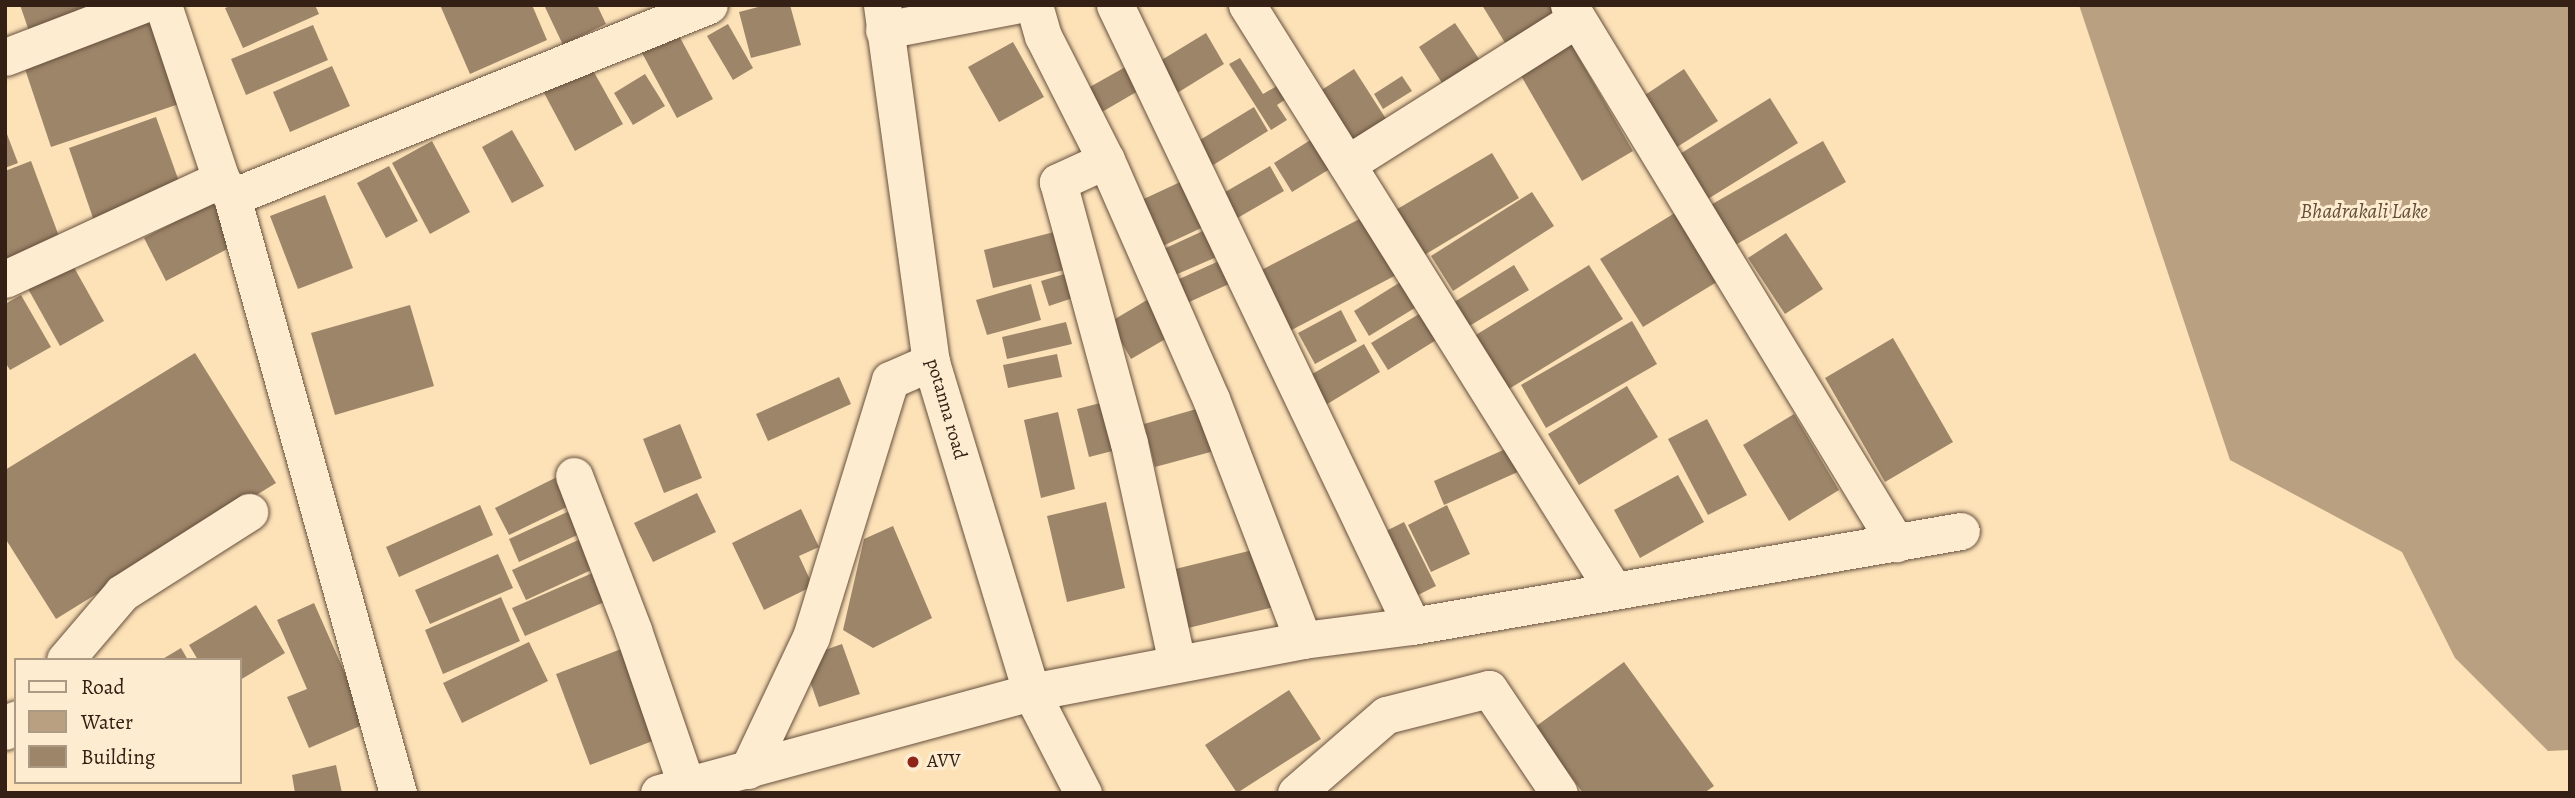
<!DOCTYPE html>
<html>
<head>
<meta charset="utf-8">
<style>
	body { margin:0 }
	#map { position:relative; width:2575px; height:798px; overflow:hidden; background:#fde2b8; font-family:Alegreya,serif }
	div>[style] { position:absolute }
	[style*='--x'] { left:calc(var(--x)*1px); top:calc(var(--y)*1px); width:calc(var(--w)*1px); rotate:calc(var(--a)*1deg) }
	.water>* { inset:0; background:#b9a080 }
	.building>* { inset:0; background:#9d8569 }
	.roads { filter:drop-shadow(0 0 2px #66503d) drop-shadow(0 0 2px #66503d) }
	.minor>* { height:37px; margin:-18.5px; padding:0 18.5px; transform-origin:18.5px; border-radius:18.5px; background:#feecd1 }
	.dots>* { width:19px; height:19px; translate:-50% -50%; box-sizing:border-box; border:4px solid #feecd1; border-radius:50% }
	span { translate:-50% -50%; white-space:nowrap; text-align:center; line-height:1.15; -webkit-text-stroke:6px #feecd1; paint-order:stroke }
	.street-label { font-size:19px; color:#342014 }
	.poi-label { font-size:19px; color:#342014 }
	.left { translate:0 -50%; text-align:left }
	.water-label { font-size:21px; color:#634d3a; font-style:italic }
	.frame { position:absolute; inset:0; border:7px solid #342014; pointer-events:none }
	.legend { position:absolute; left:14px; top:658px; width:228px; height:126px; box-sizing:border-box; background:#feecd1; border:2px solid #ad9a85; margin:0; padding:9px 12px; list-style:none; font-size:21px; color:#342014 }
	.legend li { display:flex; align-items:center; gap:14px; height:35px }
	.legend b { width:35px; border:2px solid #ad9a85 }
</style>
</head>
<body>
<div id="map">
	<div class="water">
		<i style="clip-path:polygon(2079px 5px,2570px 5px,2570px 750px,2548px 751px,2455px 658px,2402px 552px,2230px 460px)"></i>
	</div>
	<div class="building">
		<i style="clip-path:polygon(20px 5px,118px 5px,31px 37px)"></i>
		<i style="clip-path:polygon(233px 5px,315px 5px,319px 14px,243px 48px,225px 8px)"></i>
		<i style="clip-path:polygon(440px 5px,532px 5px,547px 40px,470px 74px)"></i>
		<i style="clip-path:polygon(544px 5px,597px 5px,606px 24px,563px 45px)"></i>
		<i style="clip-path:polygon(766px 5px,790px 5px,801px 45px,751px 58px,739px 12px)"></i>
		<i style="clip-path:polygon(1482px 5px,1557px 5px,1562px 13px,1507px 46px)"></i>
		<i style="clip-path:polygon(153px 17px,182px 103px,51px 147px,22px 60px)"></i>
		<i style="clip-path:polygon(1455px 23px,1481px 62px,1444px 86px,1419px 47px)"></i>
		<i style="clip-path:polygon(728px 24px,753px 68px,733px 80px,707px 36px)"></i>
		<i style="clip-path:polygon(313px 25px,328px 60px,246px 95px,231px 59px)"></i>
		<i style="clip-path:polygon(677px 32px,713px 99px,677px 118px,641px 51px)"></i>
		<i style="clip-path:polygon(1206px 33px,1224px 64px,1174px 95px,1155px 64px)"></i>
		<i style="clip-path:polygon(1013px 42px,1044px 97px,999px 122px,968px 67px)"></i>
		<i style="clip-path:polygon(1571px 44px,1633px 151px,1582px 181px,1520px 74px)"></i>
		<i style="clip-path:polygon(1240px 58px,1263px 94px,1277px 86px,1286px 99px,1277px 105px,1287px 120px,1271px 130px,1229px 64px)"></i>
		<i style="clip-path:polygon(1136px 61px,1150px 84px,1102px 112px,1088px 88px)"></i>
		<i style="clip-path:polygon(590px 65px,623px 124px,575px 151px,543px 91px)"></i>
		<i style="clip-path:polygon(332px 66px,350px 106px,290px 132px,273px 92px)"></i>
		<i style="clip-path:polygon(1354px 69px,1388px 122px,1350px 146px,1317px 93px)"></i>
		<i style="clip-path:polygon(1684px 69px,1718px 121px,1666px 154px,1633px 103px)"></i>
		<i style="clip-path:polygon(645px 74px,665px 106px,633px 125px,614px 93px)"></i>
		<i style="clip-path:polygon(1402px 76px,1412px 91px,1383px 109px,1374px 94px)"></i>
		<i style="clip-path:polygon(1770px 98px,1798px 143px,1703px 202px,1675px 157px)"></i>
		<i style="clip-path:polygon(1254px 107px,1268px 131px,1210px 167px,1195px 143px)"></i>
		<i style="clip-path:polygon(156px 117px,182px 190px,94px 221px,69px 148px)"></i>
		<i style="clip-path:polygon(5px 129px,18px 163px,5px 168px)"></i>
		<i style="clip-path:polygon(512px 130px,544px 186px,512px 203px,482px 147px)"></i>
		<i style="clip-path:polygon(1320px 134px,1338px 164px,1292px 192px,1274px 163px)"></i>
		<i style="clip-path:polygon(432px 141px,470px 212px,430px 234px,392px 163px)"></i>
		<i style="clip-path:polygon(1823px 141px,1846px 182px,1730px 248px,1707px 207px)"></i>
		<i style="clip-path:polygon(1492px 153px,1519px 198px,1421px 257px,1394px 211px)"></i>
		<i style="clip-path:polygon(31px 161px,60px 239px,5px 259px,5px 171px)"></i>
		<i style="clip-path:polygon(389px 166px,418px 221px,386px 238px,357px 183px)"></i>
		<i style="clip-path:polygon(1270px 166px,1284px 191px,1234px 220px,1220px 195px)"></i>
		<i style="clip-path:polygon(1191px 177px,1212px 223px,1154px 250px,1133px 204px)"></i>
		<i style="clip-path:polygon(1532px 192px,1554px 226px,1453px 291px,1431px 256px)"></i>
		<i style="clip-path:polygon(325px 195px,353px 268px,298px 289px,270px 216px)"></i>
		<i style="clip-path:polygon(213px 202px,235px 245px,166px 281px,144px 238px)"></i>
		<i style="clip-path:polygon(1678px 211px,1720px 280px,1643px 327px,1600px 259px)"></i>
		<i style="clip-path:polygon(1371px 213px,1402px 272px,1284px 334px,1252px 275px)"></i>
		<i style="clip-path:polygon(1216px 225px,1228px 252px,1166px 279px,1155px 253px)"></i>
		<i style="clip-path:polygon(1062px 230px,1072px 268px,993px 288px,984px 250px)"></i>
		<i style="clip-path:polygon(1786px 233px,1823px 289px,1785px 314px,1748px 258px)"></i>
		<i style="clip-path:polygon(1230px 256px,1240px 279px,1176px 308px,1166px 285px)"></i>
		<i style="clip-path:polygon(71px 262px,104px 321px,60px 346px,27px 287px)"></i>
		<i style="clip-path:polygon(1514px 265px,1529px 290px,1466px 328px,1451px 304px)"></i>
		<i style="clip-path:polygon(1589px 265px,1623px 319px,1504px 392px,1471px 338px)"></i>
		<i style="clip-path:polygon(1071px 272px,1079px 296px,1049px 306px,1041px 281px)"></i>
		<i style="clip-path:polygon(1402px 281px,1418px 306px,1369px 336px,1354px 311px)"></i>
		<i style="clip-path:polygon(1031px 284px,1041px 320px,987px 335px,976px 300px)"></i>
		<i style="clip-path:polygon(21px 295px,51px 347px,10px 370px,5px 362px,5px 304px)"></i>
		<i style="clip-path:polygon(1147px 300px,1169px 337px,1131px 359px,1110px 322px)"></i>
		<i style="clip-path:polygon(410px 305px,434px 386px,335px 415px,311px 333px)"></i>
		<i style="clip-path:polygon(1341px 310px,1357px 341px,1315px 364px,1298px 333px)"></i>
		<i style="clip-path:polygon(1424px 311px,1441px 337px,1388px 370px,1371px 343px)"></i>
		<i style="clip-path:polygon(1632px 321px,1657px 364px,1546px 428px,1521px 385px)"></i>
		<i style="clip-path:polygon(1066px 322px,1072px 344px,1007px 359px,1002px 337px)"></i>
		<i style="clip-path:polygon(1893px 338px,1953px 442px,1885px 482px,1825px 378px)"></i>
		<i style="clip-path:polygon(1364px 344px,1380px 372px,1324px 406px,1307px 377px)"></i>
		<i style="clip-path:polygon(195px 353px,276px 483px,56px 619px,5px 538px,5px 470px)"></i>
		<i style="clip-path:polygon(1057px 354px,1062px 377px,1008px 388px,1003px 365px)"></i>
		<i style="clip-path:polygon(839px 377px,851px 404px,768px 441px,756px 414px)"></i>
		<i style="clip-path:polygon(1627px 386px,1658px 437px,1579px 485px,1548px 434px)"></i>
		<i style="clip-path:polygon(1116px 399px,1128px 447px,1089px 457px,1077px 409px)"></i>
		<i style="clip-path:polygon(1207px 406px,1218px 450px,1155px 467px,1144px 424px)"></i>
		<i style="clip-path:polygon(1058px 412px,1075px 489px,1041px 498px,1024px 420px)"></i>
		<i style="clip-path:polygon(1794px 414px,1839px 490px,1789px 521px,1743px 445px)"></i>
		<i style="clip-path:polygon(1707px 419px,1747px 495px,1708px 515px,1668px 439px)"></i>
		<i style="clip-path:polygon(680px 424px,702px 478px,664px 493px,643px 439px)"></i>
		<i style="clip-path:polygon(1510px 447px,1520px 471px,1444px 505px,1434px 481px)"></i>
		<i style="clip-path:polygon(563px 474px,577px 502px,509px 535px,495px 508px)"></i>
		<i style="clip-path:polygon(1678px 475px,1704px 522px,1640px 558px,1614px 510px)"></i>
		<i style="clip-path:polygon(697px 493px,716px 532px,653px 562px,634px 523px)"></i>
		<i style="clip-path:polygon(1106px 502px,1125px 588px,1067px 602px,1047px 516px)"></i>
		<i style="clip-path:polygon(480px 505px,493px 535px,399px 577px,386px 547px)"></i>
		<i style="clip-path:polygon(1447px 505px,1470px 554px,1431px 572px,1408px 525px)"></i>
		<i style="clip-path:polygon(578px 507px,588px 530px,519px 562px,509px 539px)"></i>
		<i style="clip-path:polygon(801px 509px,819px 547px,799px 556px,813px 586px,764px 610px,732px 543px)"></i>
		<i style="clip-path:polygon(1404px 522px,1436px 586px,1406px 601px,1374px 537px)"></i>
		<i style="clip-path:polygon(893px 526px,932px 618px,873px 648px,843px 630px,864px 539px)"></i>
		<i style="clip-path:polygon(587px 536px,600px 566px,526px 600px,512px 570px)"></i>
		<i style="clip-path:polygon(1261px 548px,1274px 607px,1176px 631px,1163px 572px)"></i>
		<i style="clip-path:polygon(498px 554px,513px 588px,430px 624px,415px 590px)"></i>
		<i style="clip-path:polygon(604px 568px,616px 597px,525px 636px,512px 608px)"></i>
		<i style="clip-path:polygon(501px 597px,520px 641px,443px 674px,425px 630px)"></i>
		<i style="clip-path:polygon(314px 603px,367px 723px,309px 748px,287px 697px,307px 689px,277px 620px)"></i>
		<i style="clip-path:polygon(256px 605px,285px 653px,240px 680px,240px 660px,198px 660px,189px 645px)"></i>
		<i style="clip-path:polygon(529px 642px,548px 681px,462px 723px,443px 683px)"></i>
		<i style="clip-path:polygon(842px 644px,860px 694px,819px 707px,802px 658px)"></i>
		<i style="clip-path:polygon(629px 646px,663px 737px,590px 765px,556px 674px)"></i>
		<i style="clip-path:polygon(181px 648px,188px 660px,161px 660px)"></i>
		<i style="clip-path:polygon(1624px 662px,1714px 786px,1704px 793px,1583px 793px,1535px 727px)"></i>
		<i style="clip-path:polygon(1289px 690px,1321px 739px,1237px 793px,1205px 745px)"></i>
		<i style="clip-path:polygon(336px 765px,342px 793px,295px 793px,292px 775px)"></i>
	</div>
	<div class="roads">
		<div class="minor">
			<i style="--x:163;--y:5;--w:183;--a:71.6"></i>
			<i style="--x:221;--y:179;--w:21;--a:59"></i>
			<i style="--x:232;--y:197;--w:619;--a:74.44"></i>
			<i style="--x:882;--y:5;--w:360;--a:82.2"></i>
			<i style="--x:931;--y:362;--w:345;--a:73.1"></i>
			<i style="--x:1031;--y:692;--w:114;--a:62.8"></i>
			<i style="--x:1034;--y:5;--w:32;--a:74"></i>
			<i style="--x:1043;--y:36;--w:139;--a:63.1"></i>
			<i style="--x:1106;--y:160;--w:261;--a:66.3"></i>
			<i style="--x:1211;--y:399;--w:258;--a:69.1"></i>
			<i style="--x:1115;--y:5;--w:688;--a:64.44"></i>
			<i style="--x:1247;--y:5;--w:691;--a:57.94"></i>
			<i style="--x:1569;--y:5;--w:630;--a:58.71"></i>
			<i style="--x:884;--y:30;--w:133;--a:-10.8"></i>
			<i style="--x:5;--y:57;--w:146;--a:-20.9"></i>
			<i style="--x:1106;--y:160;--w:53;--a:155.4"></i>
			<i style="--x:1058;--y:182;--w:270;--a:74.8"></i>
			<i style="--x:1129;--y:443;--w:225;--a:77.7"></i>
			<i style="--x:1347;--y:164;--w:271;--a:-32.3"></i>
			<i style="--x:232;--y:197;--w:514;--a:-21.93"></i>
			<i style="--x:5;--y:279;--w:238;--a:-24.8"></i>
			<i style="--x:574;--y:476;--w:165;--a:69"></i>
			<i style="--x:633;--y:630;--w:166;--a:71"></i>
			<i style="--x:65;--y:660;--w:88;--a:-49.6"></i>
			<i style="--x:122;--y:593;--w:151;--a:-32.5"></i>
			<i style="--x:5;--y:731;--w:16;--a:-47"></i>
			<i style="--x:748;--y:770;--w:147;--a:-64.7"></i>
			<i style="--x:811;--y:637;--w:269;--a:-72.9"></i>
			<i style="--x:890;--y:380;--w:45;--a:-23.7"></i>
			<i style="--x:659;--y:793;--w:385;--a:-15.2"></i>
			<i style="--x:1031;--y:692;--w:277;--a:-10.8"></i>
			<i style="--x:1303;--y:640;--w:110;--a:-7.3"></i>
			<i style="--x:1412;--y:626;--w:557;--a:-9.82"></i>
			<i style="--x:1296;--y:793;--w:119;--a:-40.9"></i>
			<i style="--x:1386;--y:715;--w:106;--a:-14.2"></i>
			<i style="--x:1489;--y:689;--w:125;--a:56.1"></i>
		</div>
	</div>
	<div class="dots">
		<i style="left:913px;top:762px;background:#8f2418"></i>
	</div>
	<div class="street-label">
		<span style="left:946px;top:409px;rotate:74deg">potanna road</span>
	</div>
	<div class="poi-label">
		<span class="left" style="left:927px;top:762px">AVV</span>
	</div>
	<div class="water-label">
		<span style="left:2364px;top:211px">Bhadrakali Lake</span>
	</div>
	<div class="frame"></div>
	<ul class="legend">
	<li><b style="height:9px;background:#feecd1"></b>Road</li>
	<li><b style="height:19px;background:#b9a080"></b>Water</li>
	<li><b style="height:19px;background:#9d8569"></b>Building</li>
	</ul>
</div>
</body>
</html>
